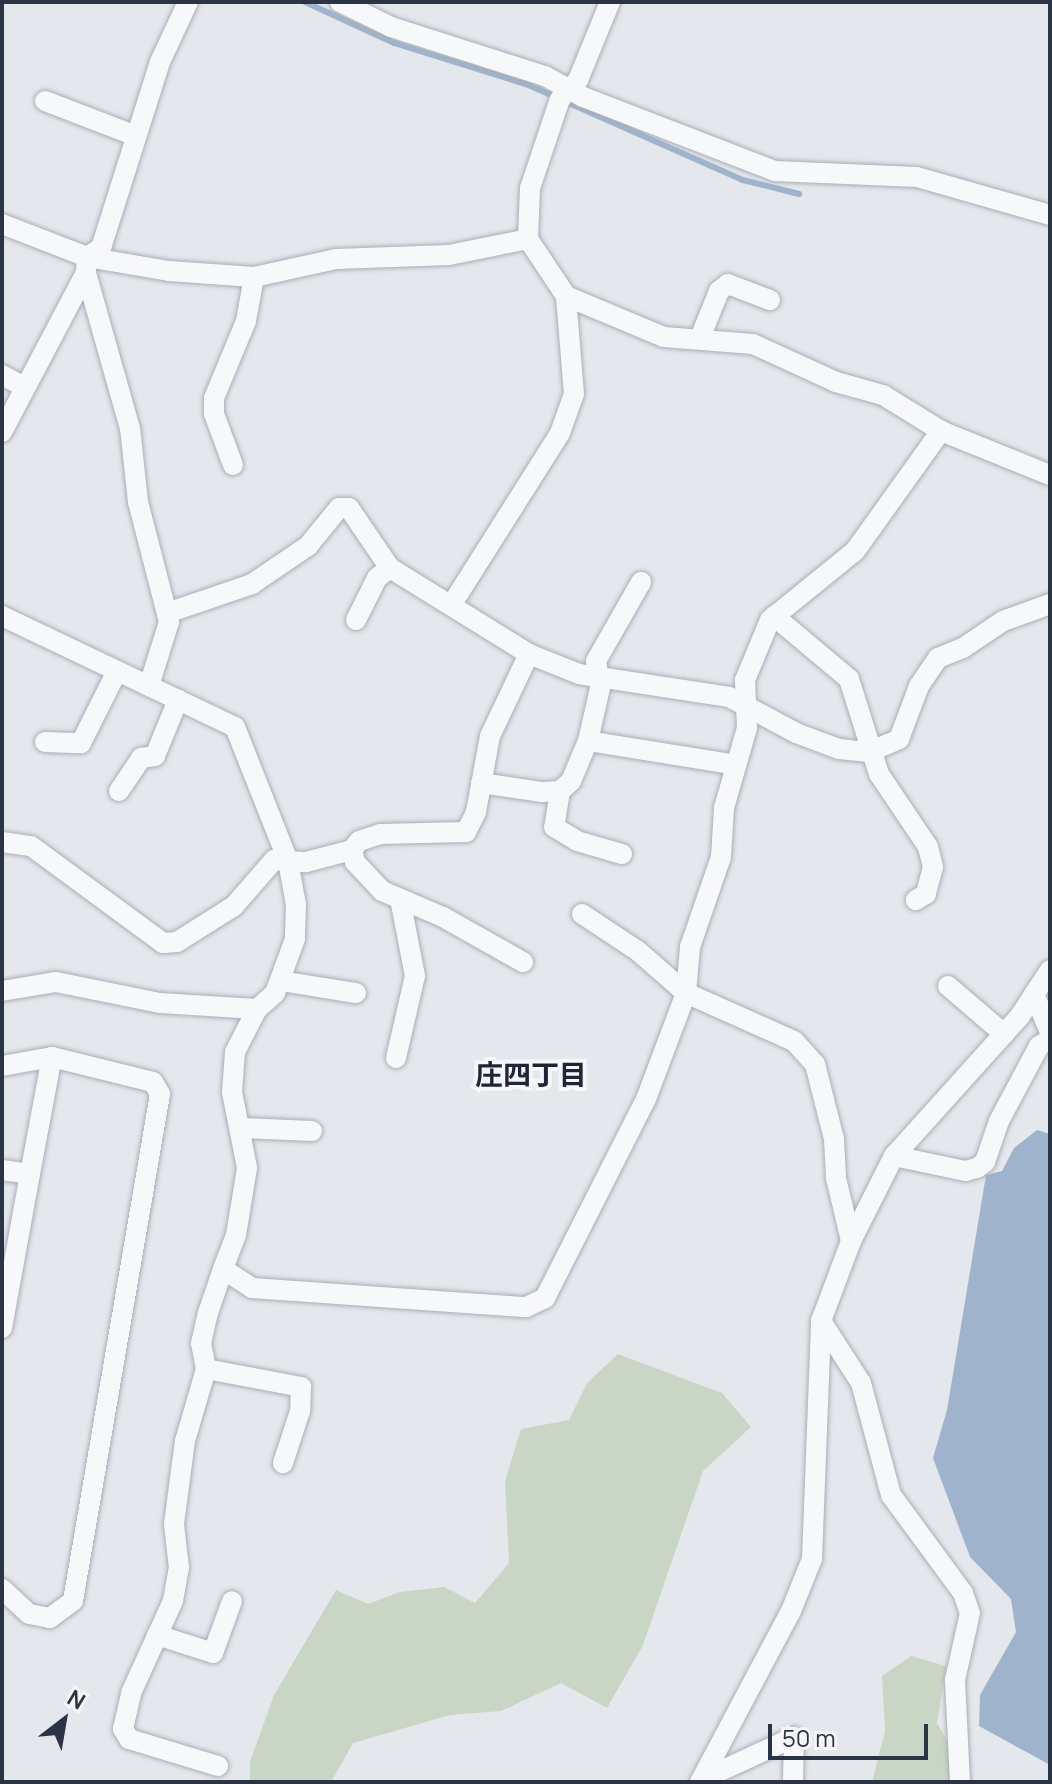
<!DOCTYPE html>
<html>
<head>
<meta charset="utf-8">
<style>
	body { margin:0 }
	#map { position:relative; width:1052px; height:1784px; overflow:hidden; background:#e4e7ec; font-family:Manrope,"Noto Sans JP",sans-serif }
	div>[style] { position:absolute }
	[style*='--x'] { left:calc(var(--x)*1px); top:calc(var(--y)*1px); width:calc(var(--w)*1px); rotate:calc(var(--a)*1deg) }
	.green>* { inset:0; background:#c9d6c5 }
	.water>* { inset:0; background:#9fb4cc }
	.stream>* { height:6px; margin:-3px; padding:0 3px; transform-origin:3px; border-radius:3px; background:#9fb4cc }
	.roads { filter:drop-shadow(0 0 2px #a9aeb7) drop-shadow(0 0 2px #a9aeb7) }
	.street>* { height:20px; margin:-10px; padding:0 10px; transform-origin:10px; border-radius:10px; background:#f7f8fa }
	span { translate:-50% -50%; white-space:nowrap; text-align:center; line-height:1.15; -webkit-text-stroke:8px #f4f6f9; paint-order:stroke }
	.neighbourhood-label { font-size:28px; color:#1d2536; font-weight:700 }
	.frame { position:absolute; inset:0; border:4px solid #2b3445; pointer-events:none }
	.north { position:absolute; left:24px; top:1680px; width:80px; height:80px; -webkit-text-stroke:6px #f4f6f9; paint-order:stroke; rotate:31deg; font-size:22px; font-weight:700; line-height:32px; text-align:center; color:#2b3445 }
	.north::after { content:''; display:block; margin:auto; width:28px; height:36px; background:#2b3445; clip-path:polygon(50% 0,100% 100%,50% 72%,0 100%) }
	.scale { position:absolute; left:768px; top:1724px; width:160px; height:36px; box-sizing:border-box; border:4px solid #2b3445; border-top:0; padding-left:10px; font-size:24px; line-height:28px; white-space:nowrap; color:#2b3445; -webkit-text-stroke:6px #f4f6f9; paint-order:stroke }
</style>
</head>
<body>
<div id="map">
	<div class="green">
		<i style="clip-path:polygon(618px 1354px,722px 1393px,751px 1427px,703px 1471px,643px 1645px,607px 1708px,561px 1683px,501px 1711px,450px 1715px,353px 1743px,331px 1782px,250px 1782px,250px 1762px,274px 1695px,336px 1590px,368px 1604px,400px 1592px,444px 1587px,475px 1603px,509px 1563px,505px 1481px,521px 1429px,569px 1420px,587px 1383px)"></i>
		<i style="clip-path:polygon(911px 1656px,946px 1666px,937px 1723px,971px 1782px,872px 1782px,885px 1731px,882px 1676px)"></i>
	</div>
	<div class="water">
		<i style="clip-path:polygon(1037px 1130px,1050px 1134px,1050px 1765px,979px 1726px,980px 1695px,1016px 1632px,1011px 1599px,970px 1557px,933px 1458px,947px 1410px,986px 1175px,1002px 1171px,1014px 1148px)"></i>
	</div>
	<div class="stream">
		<i style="--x:305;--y:2;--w:98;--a:24.7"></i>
		<i style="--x:394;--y:43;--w:138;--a:17.3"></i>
		<i style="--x:526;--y:84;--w:237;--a:23.9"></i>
		<i style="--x:743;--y:180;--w:58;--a:14"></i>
	</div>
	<div class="roads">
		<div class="street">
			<i style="--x:340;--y:2;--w:57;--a:26.1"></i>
			<i style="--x:391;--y:27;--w:162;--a:17.7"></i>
			<i style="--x:545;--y:76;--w:43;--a:28.9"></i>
			<i style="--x:583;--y:97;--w:206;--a:21.1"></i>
			<i style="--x:775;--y:171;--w:142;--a:2.4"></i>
			<i style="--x:917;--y:177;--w:138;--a:15.9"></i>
			<i style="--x:610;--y:2;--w:84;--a:112.3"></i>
			<i style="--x:578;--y:80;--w:26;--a:133"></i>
			<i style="--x:560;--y:99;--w:94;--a:108.6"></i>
			<i style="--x:530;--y:188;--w:51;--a:92.2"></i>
			<i style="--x:528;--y:239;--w:69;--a:56.3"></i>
			<i style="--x:566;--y:296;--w:106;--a:22.7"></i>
			<i style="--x:664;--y:337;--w:89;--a:4.5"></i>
			<i style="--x:753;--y:344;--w:91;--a:24.6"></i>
			<i style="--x:836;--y:382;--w:49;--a:15.5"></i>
			<i style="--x:883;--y:395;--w:68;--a:31.8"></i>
			<i style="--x:941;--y:431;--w:118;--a:22"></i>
			<i style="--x:45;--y:101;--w:97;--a:21"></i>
			<i style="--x:2;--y:224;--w:91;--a:21.2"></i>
			<i style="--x:87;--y:257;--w:83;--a:9.7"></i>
			<i style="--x:169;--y:271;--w:85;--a:4"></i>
			<i style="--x:254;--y:277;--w:84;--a:-12.4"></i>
			<i style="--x:336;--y:259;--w:113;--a:-2"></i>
			<i style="--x:449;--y:255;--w:81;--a:-11.4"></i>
			<i style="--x:87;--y:257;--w:16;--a:94"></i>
			<i style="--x:86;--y:273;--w:161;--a:74.2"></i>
			<i style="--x:130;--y:428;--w:74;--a:83.8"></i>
			<i style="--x:138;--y:502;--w:124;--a:75.5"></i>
			<i style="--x:169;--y:622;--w:67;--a:107.4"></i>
			<i style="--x:87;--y:257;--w:17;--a:-33"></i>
			<i style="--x:101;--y:248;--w:195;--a:-72.4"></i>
			<i style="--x:160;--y:62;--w:66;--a:-65"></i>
			<i style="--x:700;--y:338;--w:51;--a:-68"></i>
			<i style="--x:719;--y:291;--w:11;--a:-38"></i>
			<i style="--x:728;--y:284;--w:45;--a:20.9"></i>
			<i style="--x:2;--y:375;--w:26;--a:28"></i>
			<i style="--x:2;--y:432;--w:180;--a:-62.2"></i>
			<i style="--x:233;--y:465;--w:54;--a:-110.4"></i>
			<i style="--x:214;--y:414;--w:16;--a:-90"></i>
			<i style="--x:214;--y:398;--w:83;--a:-67.4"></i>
			<i style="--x:246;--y:321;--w:45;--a:-79.7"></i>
			<i style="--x:452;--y:604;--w:202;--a:-57.7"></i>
			<i style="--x:560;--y:433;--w:41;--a:-70.3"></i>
			<i style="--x:574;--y:394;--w:98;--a:-94.7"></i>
			<i style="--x:167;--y:613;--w:90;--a:-18.8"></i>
			<i style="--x:252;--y:584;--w:68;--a:-34.2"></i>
			<i style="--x:308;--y:546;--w:49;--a:-50.8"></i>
			<i style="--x:339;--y:508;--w:10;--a:0"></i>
			<i style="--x:349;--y:508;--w:73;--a:55.7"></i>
			<i style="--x:390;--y:568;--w:163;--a:31.7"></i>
			<i style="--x:529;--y:654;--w:54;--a:21.8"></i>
			<i style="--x:579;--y:674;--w:152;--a:8.7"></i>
			<i style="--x:729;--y:697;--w:76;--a:28.2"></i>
			<i style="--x:796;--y:733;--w:46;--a:20.4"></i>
			<i style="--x:839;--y:749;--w:30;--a:6"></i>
			<i style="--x:869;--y:752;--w:33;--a:-23"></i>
			<i style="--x:899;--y:739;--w:57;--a:-69.3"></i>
			<i style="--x:919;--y:686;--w:34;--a:-56"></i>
			<i style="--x:938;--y:658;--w:27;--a:-22"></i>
			<i style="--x:963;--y:648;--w:48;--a:-34"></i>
			<i style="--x:1003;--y:621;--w:50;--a:-19.9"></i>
			<i style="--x:2;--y:616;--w:258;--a:25.5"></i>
			<i style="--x:235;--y:727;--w:144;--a:68.4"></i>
			<i style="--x:288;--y:861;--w:45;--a:79.7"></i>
			<i style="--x:296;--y:905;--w:34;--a:92"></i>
			<i style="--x:295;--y:939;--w:58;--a:110.3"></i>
			<i style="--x:275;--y:993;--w:24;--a:138"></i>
			<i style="--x:257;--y:1009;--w:48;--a:117.1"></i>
			<i style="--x:235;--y:1052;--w:40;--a:94.3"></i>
			<i style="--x:232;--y:1092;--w:77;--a:78.8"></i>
			<i style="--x:247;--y:1168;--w:68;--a:99.3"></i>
			<i style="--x:236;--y:1235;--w:36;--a:111"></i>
			<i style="--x:223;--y:1269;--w:35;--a:33"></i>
			<i style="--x:252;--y:1288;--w:275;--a:4"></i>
			<i style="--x:526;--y:1307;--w:21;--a:-25"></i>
			<i style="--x:545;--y:1298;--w:223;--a:-63.1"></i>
			<i style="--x:646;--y:1099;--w:113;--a:-69.3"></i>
			<i style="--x:686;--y:993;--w:46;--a:-85"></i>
			<i style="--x:690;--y:947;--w:95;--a:-71"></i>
			<i style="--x:721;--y:857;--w:49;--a:-86.5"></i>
			<i style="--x:724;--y:808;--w:83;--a:-74"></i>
			<i style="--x:747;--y:728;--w:48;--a:-92.4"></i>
			<i style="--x:745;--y:680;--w:65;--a:-67.4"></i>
			<i style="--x:770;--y:620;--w:109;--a:-39.1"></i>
			<i style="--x:855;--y:551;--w:148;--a:-54.4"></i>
			<i style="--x:774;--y:616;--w:98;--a:40"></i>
			<i style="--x:849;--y:679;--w:100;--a:72.5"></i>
			<i style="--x:879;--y:774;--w:88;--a:56.1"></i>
			<i style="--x:928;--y:847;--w:21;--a:76"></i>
			<i style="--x:933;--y:867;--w:28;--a:105"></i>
			<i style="--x:926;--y:894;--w:12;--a:149"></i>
			<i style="--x:356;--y:620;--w:47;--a:-63.4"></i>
			<i style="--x:377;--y:578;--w:16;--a:-38"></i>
			<i style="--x:588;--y:741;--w:150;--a:9.2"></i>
			<i style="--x:45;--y:742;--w:36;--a:2"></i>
			<i style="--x:81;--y:743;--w:80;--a:-63.4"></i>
			<i style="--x:481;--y:783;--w:62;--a:8.4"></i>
			<i style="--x:542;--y:792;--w:18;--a:-3"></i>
			<i style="--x:560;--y:791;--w:15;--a:-42"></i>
			<i style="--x:571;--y:781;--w:43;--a:-67"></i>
			<i style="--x:588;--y:741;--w:54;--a:-77.2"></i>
			<i style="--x:600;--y:688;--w:27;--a:-98"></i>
			<i style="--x:596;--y:661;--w:91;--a:-60.3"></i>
			<i style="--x:119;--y:791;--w:40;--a:-56"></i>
			<i style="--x:141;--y:758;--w:14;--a:-8"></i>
			<i style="--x:155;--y:756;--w:61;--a:-67.7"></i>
			<i style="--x:560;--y:791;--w:36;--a:99"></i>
			<i style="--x:554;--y:827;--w:27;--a:31"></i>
			<i style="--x:577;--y:841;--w:47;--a:16.1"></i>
			<i style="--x:2;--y:842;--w:29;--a:8"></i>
			<i style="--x:31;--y:846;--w:164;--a:36.3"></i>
			<i style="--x:163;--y:943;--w:14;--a:-4"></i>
			<i style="--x:177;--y:942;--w:67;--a:-32.3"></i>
			<i style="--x:234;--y:906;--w:61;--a:-49"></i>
			<i style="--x:274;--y:860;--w:32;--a:4"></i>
			<i style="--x:306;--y:862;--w:48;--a:-14.6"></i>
			<i style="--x:352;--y:850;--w:11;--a:-52"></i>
			<i style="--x:359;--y:841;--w:22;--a:-18"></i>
			<i style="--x:380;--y:834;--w:86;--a:-1.3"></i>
			<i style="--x:466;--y:832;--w:22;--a:-63"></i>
			<i style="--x:476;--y:812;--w:77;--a:-79.6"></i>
			<i style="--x:490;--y:736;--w:91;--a:-64.6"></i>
			<i style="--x:352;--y:850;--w:12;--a:76"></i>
			<i style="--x:355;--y:862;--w:40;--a:47"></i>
			<i style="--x:382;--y:891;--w:66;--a:23.1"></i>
			<i style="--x:443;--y:917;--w:92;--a:29.4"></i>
			<i style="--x:582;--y:914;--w:67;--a:33.5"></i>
			<i style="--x:638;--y:951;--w:64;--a:41.2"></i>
			<i style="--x:686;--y:993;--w:118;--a:24"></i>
			<i style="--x:794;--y:1041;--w:31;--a:48"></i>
			<i style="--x:815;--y:1064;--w:77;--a:75.8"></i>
			<i style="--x:834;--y:1139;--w:39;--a:87"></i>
			<i style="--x:836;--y:1178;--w:65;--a:76.6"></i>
			<i style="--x:281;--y:981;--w:76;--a:9.1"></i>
			<i style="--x:948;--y:986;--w:74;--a:40.6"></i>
			<i style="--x:2;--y:991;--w:55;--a:-9.5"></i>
			<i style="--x:56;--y:982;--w:106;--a:11.4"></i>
			<i style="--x:160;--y:1003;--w:97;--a:3.5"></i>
			<i style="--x:1034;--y:994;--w:41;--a:67.2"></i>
			<i style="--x:396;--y:1058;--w:84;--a:-77"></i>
			<i style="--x:415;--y:976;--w:78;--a:-101"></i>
			<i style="--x:2;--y:1066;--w:51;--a:-10.2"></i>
			<i style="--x:52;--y:1057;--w:104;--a:13.9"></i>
			<i style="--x:153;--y:1082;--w:14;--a:60"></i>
			<i style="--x:160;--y:1094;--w:514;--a:99.74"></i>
			<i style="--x:73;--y:1601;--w:29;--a:144"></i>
			<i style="--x:50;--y:1618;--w:21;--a:-169"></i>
			<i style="--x:29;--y:1614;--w:37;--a:-137"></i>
			<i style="--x:242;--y:1128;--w:70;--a:2.5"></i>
			<i style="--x:894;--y:1156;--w:73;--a:11.9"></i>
			<i style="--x:965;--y:1171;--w:12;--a:-14"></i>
			<i style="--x:977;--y:1168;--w:10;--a:-37"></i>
			<i style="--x:985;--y:1162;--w:43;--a:-71.1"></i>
			<i style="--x:999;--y:1121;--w:85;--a:-61.9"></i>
			<i style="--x:1039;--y:1046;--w:13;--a:-32"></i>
			<i style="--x:2;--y:1170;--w:28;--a:8"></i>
			<i style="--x:30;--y:1174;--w:119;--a:-79.4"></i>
			<i style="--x:821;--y:1321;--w:74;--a:57.2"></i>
			<i style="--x:861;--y:1383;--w:116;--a:75"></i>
			<i style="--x:891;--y:1495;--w:122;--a:53.7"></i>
			<i style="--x:963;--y:1593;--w:21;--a:71"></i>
			<i style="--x:970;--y:1613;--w:69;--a:102.6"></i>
			<i style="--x:955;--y:1680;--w:102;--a:87.2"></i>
			<i style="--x:2;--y:1328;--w:157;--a:-79.7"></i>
			<i style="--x:206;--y:1369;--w:97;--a:10.7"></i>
			<i style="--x:301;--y:1387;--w:24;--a:92"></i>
			<i style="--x:300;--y:1411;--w:55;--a:108.1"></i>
			<i style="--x:157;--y:1635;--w:59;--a:17.8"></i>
			<i style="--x:213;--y:1653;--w:55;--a:-69.9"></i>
			<i style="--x:218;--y:1766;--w:93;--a:-163.1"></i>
			<i style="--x:129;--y:1739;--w:12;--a:-121"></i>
			<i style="--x:123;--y:1729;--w:37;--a:-77"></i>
			<i style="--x:131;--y:1693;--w:101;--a:-65.5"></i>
			<i style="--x:173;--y:1601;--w:34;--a:-80"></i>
			<i style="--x:179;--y:1568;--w:44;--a:-96.5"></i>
			<i style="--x:174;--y:1524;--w:84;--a:-82.5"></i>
			<i style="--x:185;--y:1441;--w:75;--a:-73.7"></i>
			<i style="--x:206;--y:1369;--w:26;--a:-101"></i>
			<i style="--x:201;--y:1343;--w:31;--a:-77"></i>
			<i style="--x:208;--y:1313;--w:46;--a:-71.2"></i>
			<i style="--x:701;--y:1780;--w:102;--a:-24.8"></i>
			<i style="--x:794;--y:1737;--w:45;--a:91.3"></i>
			<i style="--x:700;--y:1782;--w:194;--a:-62"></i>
			<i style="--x:791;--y:1611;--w:56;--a:-68"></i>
			<i style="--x:812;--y:1559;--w:238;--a:-87.8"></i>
			<i style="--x:821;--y:1321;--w:85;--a:-69.4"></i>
			<i style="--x:851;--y:1241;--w:95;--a:-63.2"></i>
			<i style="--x:894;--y:1156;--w:188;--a:-48"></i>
			<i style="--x:1020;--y:1016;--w:55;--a:-56.9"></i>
		</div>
	</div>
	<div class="neighbourhood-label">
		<span style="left:531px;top:1074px">庄四丁目</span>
	</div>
	<div class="frame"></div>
	<div class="north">N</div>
	<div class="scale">50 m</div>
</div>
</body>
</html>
